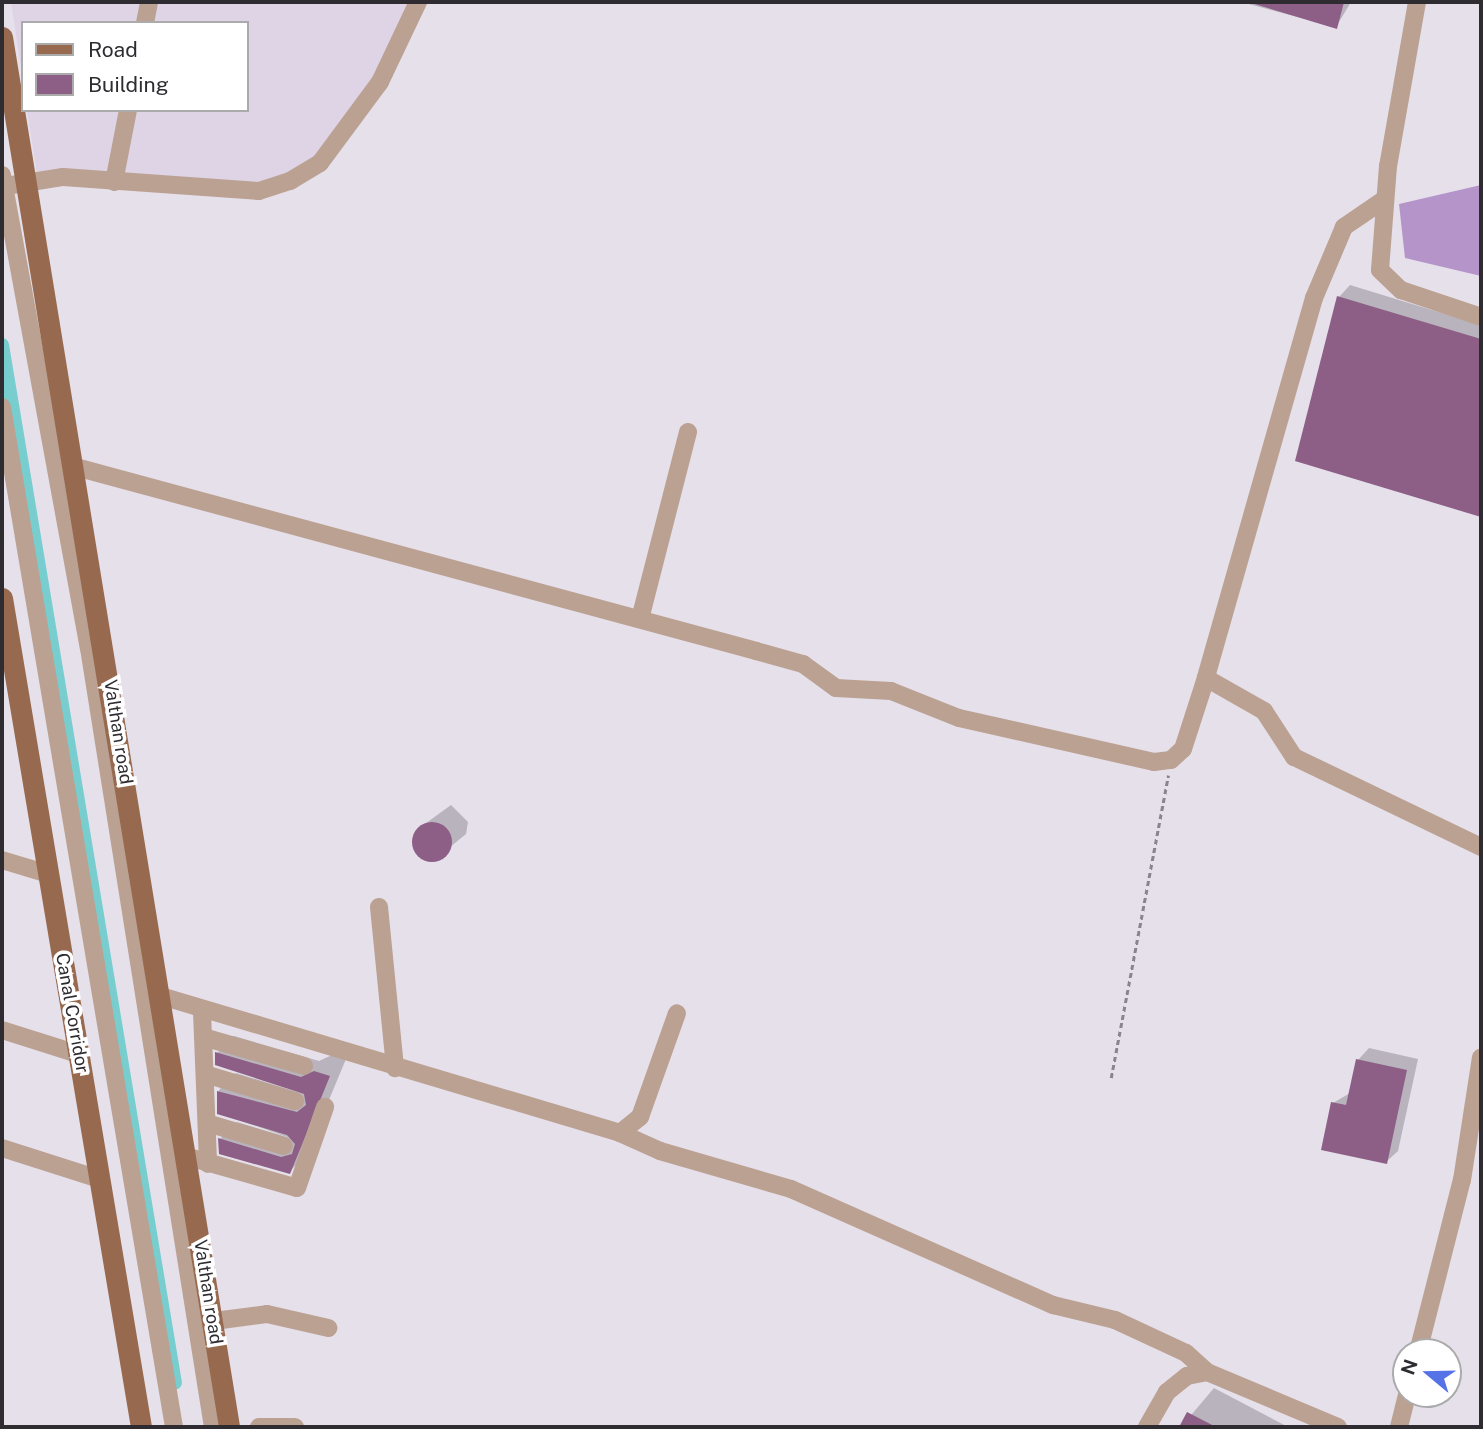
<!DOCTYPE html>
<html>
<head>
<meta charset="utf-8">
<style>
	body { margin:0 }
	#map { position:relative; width:1483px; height:1429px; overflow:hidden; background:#e6e0eb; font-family:"Public Sans",sans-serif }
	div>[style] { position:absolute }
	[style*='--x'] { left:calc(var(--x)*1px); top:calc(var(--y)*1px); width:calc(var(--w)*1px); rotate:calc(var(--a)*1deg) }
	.built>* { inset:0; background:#ded4e6 }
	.forest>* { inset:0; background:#b494c9 }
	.shadow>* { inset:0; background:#0003 }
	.canal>* { height:14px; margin:-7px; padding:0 7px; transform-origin:7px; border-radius:7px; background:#78cdce }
	.building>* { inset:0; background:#8d5e86 }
	.round { border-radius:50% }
	.path>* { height:2.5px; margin-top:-1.25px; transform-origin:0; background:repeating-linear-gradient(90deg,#89858c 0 5px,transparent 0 8.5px) }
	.minor>* { height:18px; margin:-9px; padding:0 9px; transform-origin:9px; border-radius:9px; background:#bba192 }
	.major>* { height:21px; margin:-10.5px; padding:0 10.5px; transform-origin:10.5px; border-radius:10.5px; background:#976a4f }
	span { translate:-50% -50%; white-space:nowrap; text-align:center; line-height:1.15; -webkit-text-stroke:7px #fff; paint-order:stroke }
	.street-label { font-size:18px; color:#2e2c30 }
	.frame { position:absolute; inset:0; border:4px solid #2e2c30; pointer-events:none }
	.legend { position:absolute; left:21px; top:21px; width:228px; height:91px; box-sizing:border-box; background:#fff; border:2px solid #ababac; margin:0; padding:9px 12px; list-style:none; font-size:21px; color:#2e2c30 }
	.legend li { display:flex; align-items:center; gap:14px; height:35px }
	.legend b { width:35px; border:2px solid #ababac }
	.north { position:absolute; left:1392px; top:1338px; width:70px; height:70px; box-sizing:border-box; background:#fff; border:2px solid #ababac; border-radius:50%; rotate:289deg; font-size:19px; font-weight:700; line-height:28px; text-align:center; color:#2e2c30 }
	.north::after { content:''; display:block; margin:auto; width:24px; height:32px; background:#5572e7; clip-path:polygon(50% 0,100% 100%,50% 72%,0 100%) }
</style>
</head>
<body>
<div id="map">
	<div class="built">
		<i style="clip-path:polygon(11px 2px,411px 2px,374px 78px,316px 159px,259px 185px,37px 175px,27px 110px,247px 110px,247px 23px,23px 23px,23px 80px)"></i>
	</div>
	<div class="forest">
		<i style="clip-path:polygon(1481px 185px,1481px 276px,1405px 258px,1399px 204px)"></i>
	</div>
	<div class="shadow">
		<i style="clip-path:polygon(1241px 2px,1351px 2px,1336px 27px)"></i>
		<i style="clip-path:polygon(1350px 285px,1481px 325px,1481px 515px,1297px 460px,1339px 297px)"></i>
		<i style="clip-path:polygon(451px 805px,468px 822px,466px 834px,433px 861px,423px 858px,414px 843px,422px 826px)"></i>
		<i style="clip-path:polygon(234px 1036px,319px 1061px,332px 1055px,346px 1059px,306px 1155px,289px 1172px,220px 1139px,237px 1122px,293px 1139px,219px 1113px,219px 1090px,236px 1073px,304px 1094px,217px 1053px)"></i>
		<i style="clip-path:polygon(1369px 1048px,1418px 1059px,1398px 1151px,1386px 1162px,1333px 1103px,1350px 1093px,1358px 1060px)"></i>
		<i style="clip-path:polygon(1214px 1388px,1288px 1427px,1181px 1427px)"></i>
	</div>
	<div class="canal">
		<i style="--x:2;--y:345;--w:1052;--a:80.54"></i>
	</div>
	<div class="building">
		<i style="clip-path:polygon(1248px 2px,1344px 2px,1337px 29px)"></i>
		<i style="clip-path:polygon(1337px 296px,1481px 339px,1481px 517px,1295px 461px)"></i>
		<i class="round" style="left:412px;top:822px;width:40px;height:40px"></i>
		<i style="clip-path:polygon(215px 1052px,301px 1077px,314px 1071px,330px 1076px,290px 1174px,219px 1154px,218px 1138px,281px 1157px,292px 1154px,295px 1144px,287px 1135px,217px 1114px,217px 1091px,297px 1112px,306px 1105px,304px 1094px,215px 1065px)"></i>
		<i style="clip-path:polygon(1356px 1059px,1407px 1070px,1387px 1164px,1321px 1150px,1331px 1102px,1346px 1105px)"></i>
		<i style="clip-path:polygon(1187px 1412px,1216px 1427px,1179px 1427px)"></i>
	</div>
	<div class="path">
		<i style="--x:1111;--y:1078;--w:308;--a:-79.3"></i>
	</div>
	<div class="minor">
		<i style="--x:1417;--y:2;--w:167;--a:100"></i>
		<i style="--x:1388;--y:166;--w:104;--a:94.4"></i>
		<i style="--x:1380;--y:270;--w:29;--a:44"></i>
		<i style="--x:1401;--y:290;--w:84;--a:18.6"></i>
		<i style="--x:145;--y:23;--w:21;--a:-79"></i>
		<i style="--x:2;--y:175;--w:481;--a:79.6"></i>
		<i style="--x:89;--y:648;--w:789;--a:80.96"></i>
		<i style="--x:114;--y:182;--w:73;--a:-79"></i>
		<i style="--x:12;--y:185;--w:52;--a:-8.9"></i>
		<i style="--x:63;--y:177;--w:196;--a:4.1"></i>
		<i style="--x:259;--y:191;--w:33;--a:-18"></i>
		<i style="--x:290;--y:181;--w:35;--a:-31"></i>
		<i style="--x:320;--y:163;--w:101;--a:-53.5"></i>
		<i style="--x:380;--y:82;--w:89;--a:-64.6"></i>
		<i style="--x:1385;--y:199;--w:50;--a:145.7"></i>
		<i style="--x:1344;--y:227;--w:77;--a:112.9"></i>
		<i style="--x:1314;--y:298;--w:395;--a:105.9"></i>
		<i style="--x:1206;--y:678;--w:67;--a:29.6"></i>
		<i style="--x:1264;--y:711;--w:55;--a:56.9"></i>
		<i style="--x:1294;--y:757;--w:208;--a:25.7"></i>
		<i style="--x:2;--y:407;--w:1034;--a:80.43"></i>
		<i style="--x:72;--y:466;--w:709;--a:15.13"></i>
		<i style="--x:756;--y:651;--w:49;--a:15.5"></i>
		<i style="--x:803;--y:664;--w:41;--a:36"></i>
		<i style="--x:836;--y:688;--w:55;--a:3.1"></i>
		<i style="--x:891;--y:691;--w:73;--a:21.7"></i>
		<i style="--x:959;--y:718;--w:200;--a:12.7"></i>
		<i style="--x:1154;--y:762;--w:17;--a:-7"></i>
		<i style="--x:1171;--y:760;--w:16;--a:-43"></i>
		<i style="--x:1183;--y:749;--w:75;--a:-72.1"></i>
		<i style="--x:640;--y:619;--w:193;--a:-75.6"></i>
		<i style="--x:2;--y:860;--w:48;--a:16.9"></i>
		<i style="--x:379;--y:907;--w:162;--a:84.3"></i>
		<i style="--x:161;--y:996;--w:479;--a:16.6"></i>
		<i style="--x:620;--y:1133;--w:26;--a:-39"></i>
		<i style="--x:640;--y:1117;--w:110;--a:-70.4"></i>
		<i style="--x:202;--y:1012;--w:152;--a:87.7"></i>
		<i style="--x:2;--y:1030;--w:80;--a:17.5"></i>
		<i style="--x:203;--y:1037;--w:105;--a:16"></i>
		<i style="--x:205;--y:1074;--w:94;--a:16.7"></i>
		<i style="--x:207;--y:1123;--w:80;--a:16.6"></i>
		<i style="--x:620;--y:1133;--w:44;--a:24.2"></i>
		<i style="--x:660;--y:1151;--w:136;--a:16.2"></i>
		<i style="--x:791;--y:1189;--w:287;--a:23.9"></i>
		<i style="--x:1053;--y:1305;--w:64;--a:13.6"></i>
		<i style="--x:1115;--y:1320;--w:78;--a:24.9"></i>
		<i style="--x:1186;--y:1353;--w:28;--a:42"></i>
		<i style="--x:2;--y:1148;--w:102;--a:17.7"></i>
		<i style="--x:185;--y:1156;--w:116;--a:15.9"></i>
		<i style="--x:297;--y:1188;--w:86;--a:-70.9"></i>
		<i style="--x:214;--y:1321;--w:53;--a:-7.5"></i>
		<i style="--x:267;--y:1314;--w:63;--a:12.9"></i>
		<i style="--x:1418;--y:1352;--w:178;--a:-75.7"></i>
		<i style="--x:1462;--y:1180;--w:124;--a:-81.2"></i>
		<i style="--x:259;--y:1427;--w:36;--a:0"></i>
		<i style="--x:1147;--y:1427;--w:40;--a:-60.3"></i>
		<i style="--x:1167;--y:1392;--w:26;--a:-39"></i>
		<i style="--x:1187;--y:1376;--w:20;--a:-11"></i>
		<i style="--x:1207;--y:1372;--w:142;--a:22.8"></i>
		<i style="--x:1399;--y:1427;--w:34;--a:-76"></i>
	</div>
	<div class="major">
		<i style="--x:2;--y:37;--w:1408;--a:80.72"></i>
		<i style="--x:2;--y:598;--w:841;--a:80.48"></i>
	</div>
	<div class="street-label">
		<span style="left:118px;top:732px;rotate:81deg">Valthan road</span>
		<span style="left:72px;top:1013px;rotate:80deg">Canal Corridor</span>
		<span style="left:208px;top:1292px;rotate:81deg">Valthan road</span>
	</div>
	<div class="frame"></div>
	<ul class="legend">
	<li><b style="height:9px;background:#976a4f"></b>Road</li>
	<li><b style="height:19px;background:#8d5e86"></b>Building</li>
	</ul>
	<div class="north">N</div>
</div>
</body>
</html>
